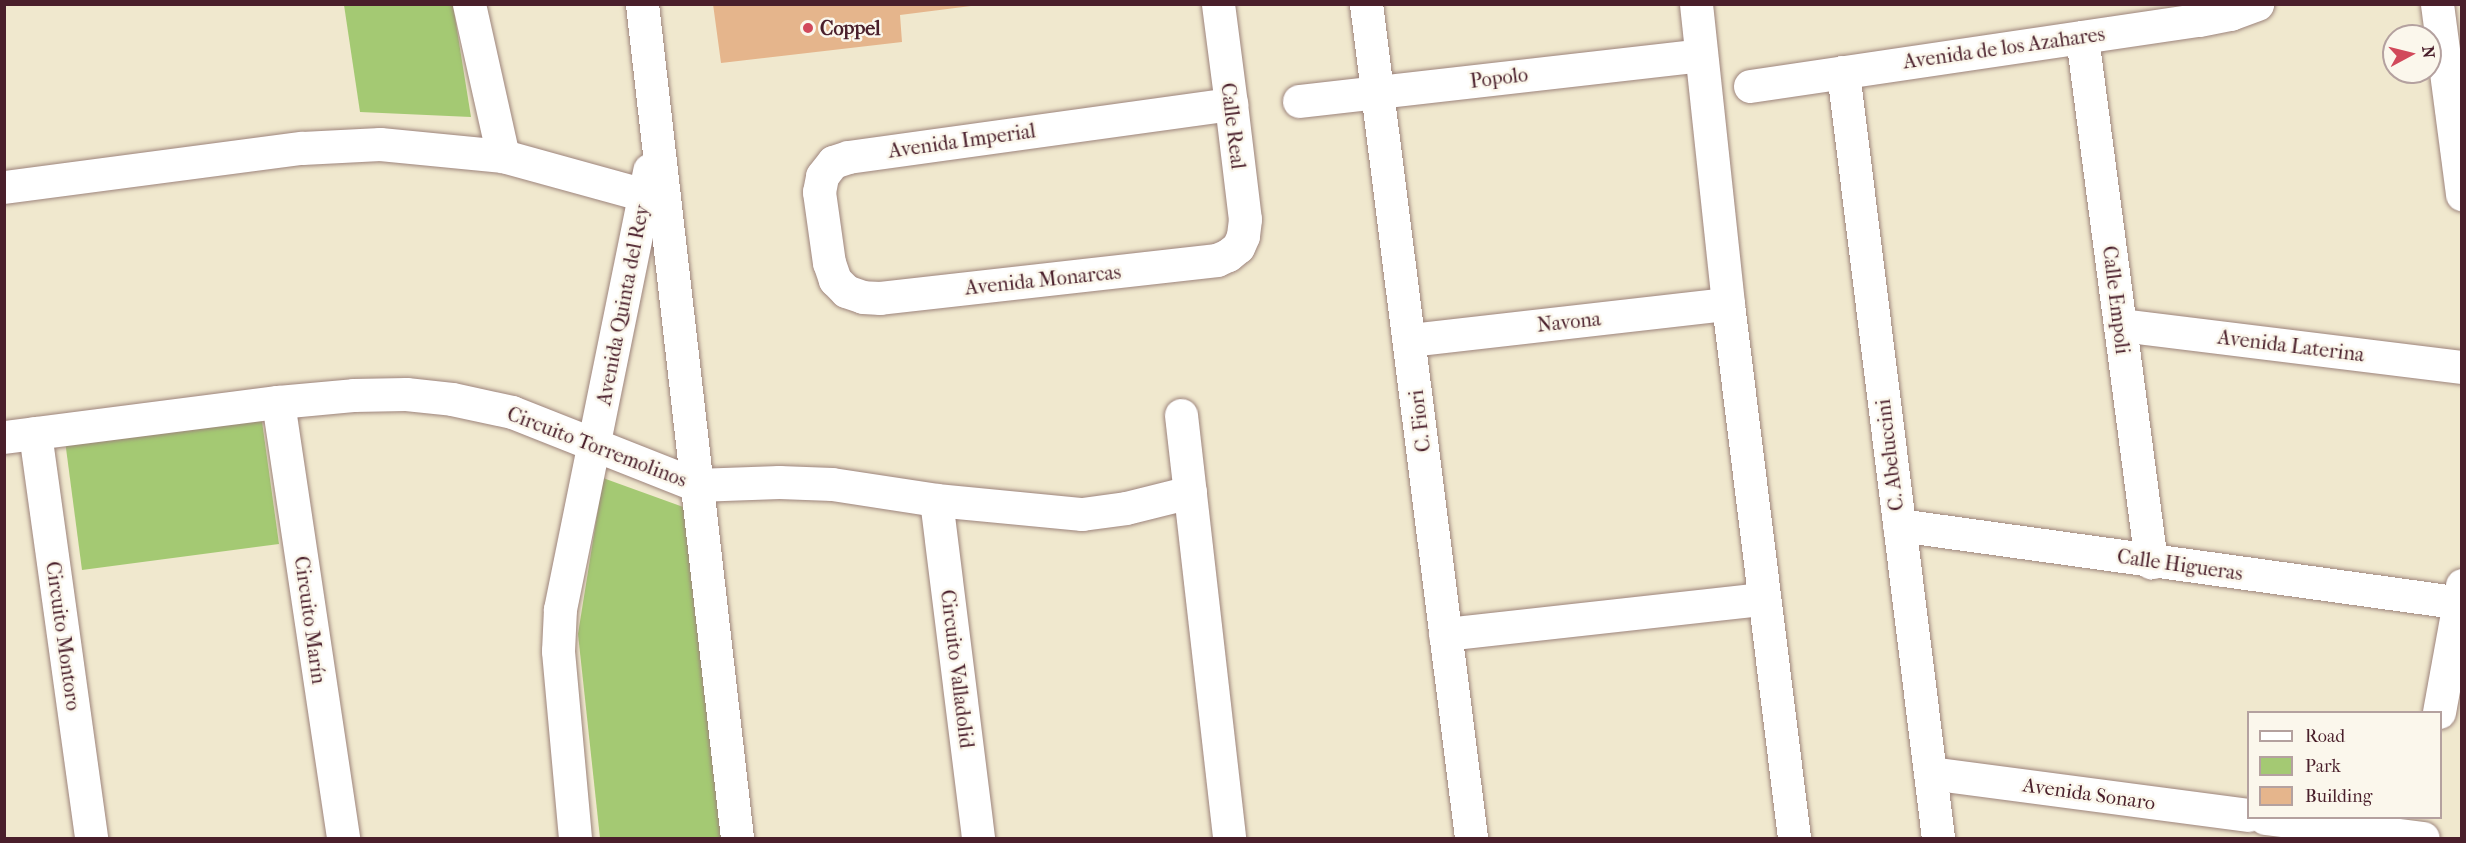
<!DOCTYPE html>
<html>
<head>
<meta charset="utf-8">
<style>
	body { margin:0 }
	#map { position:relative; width:2466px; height:843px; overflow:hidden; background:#f0e8ce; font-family:"IM FELL French Canon",serif }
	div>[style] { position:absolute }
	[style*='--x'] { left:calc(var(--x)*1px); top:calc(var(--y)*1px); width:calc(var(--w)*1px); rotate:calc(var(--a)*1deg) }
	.green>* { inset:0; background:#a4c973 }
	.building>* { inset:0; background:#e5b58c }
	.roads { filter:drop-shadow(0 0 2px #9d847c) drop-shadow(0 0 2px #9d847c) }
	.street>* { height:33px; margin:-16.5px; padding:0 16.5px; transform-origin:16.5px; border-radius:16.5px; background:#fff }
	.dots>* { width:16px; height:16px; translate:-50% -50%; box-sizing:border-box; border:3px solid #fbf7ec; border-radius:50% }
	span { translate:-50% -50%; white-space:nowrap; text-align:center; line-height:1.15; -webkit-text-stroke:5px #fbf7ec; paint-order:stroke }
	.poi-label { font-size:20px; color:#4a1f2b; font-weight:700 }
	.left { translate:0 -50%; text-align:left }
	.street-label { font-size:20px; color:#4a1f2b }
	.frame { position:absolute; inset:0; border:6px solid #4a1f2b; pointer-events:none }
	.legend { position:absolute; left:2247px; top:711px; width:195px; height:108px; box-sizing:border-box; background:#fbf7ec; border:2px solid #b4a19f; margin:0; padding:8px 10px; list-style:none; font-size:18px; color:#4a1f2b }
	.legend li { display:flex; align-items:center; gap:12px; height:30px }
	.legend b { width:30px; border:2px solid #b4a19f }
	.north { position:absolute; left:2382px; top:24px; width:60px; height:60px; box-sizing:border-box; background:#fbf7ec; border:2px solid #b4a19f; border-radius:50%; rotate:83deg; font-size:16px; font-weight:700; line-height:24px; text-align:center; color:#4a1f2b }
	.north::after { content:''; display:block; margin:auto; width:21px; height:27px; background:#d1495b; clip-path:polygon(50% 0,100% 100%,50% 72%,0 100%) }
</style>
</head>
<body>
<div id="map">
	<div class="green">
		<i style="clip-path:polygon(344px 5px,453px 5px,471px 117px,360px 112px)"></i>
		<i style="clip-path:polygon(260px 407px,279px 544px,82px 570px,64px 433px)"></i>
		<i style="clip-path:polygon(603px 478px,686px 508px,728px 838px,600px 838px,578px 634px)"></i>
	</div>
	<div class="building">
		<i style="clip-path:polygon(713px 4px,971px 4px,971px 6px,900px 15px,902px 42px,721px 63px)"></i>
	</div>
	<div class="roads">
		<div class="street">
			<i style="--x:469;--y:4;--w:156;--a:77.4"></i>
			<i style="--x:642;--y:4;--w:839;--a:83.5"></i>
			<i style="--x:1218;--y:4;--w:101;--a:82.6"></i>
			<i style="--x:1231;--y:104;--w:116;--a:83.1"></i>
			<i style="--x:1245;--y:219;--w:17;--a:97"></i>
			<i style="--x:1243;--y:236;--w:12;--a:114"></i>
			<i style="--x:1238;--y:247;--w:13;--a:141"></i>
			<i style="--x:1228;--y:255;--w:12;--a:156"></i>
			<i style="--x:1217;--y:260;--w:339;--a:173.6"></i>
			<i style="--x:880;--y:298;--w:17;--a:-177"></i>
			<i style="--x:863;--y:297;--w:18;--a:-161"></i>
			<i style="--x:846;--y:291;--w:16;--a:-135"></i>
			<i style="--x:835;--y:280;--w:18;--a:-109"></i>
			<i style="--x:829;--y:263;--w:72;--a:-98"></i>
			<i style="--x:819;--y:192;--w:16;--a:-79"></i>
			<i style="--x:822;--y:176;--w:18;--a:-52"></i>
			<i style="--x:833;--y:162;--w:16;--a:-18"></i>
			<i style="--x:848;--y:157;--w:387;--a:-7.9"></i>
			<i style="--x:1366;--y:4;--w:841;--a:82.82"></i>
			<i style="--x:1696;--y:4;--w:302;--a:83.9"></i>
			<i style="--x:1728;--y:304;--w:538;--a:82.95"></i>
			<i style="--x:2437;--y:4;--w:192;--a:82.5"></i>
			<i style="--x:2082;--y:37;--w:530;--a:82.51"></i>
			<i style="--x:1843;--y:72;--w:772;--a:82.93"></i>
			<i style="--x:1750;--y:86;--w:454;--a:-8.4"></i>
			<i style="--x:2199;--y:20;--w:32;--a:-11"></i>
			<i style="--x:2230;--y:14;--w:29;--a:-20"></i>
			<i style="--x:1299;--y:101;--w:404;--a:-6.5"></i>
			<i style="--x:4;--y:187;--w:301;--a:-7.5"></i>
			<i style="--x:302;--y:148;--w:78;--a:-2.9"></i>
			<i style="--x:380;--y:144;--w:124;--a:5.6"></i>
			<i style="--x:503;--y:156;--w:166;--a:15.4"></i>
			<i style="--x:2120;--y:325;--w:345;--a:7"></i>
			<i style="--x:1410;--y:340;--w:320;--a:-6.5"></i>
			<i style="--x:278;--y:402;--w:441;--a:81.5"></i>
			<i style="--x:1181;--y:415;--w:426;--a:83.5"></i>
			<i style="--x:35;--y:433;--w:409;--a:82.1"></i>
			<i style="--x:4;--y:437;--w:276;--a:-7.3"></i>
			<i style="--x:278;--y:402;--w:75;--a:-5.3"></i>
			<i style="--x:353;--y:395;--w:53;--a:-1.1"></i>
			<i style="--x:406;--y:394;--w:46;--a:6.2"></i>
			<i style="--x:452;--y:399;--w:61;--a:12.2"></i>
			<i style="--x:512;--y:412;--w:198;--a:21.6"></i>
			<i style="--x:696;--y:485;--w:83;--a:-2.1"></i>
			<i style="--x:779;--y:482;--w:53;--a:2.2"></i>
			<i style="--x:832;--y:484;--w:105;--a:8.7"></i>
			<i style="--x:936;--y:500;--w:147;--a:5.5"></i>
			<i style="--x:1082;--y:514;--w:44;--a:-7.8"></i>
			<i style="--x:1126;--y:508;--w:66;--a:-14"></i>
			<i style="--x:936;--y:500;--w:341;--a:82.9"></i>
			<i style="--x:1899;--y:525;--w:568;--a:7.89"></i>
			<i style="--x:1445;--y:634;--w:321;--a:-6.3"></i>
			<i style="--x:2439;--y:712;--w:129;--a:-79.7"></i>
			<i style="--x:1930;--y:773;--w:321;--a:7.5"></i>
			<i style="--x:2265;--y:818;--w:159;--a:7.2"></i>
			<i style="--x:575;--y:838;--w:188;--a:-95.2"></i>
			<i style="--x:558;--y:651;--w:42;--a:-87.3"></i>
			<i style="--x:560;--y:609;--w:448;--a:-78.5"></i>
		</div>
	</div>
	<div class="dots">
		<i style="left:808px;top:28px;background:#d1495b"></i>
	</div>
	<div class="poi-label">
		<span class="left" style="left:820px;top:28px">Coppel</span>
	</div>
	<div class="street-label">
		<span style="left:2004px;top:48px;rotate:-8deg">Avenida de los Azahares</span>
		<span style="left:1499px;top:78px;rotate:-7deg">Popolo</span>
		<span style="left:1233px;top:126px;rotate:83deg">Calle Real</span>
		<span style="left:962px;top:141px;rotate:-8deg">Avenida Imperial</span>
		<span style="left:1043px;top:280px;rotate:-6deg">Avenida Monarcas</span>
		<span style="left:2116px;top:300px;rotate:83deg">Calle Empoli</span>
		<span style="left:623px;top:305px;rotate:-79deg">Avenida Quinta del Rey</span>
		<span style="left:1569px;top:322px;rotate:-6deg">Navona</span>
		<span style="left:2291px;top:346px;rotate:7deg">Avenida Laterina</span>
		<span style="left:1420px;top:421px;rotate:-97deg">C. Fiori</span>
		<span style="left:597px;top:447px;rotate:21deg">Circuito Torremolinos</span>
		<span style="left:1890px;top:455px;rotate:-97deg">C. Abeluccini</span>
		<span style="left:2180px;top:565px;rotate:8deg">Calle Higueras</span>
		<span style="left:310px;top:620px;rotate:82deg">Circuito Marín</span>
		<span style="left:63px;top:636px;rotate:82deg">Circuito Montoro</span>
		<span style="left:957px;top:669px;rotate:83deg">Circuito Valladolid</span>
		<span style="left:2089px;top:794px;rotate:8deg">Avenida Sonaro</span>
	</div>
	<div class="frame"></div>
	<ul class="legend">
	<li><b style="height:8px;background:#fff"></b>Road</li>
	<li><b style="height:16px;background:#a4c973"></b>Park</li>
	<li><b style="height:16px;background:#e5b58c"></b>Building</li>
	</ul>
	<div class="north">N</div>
</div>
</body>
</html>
